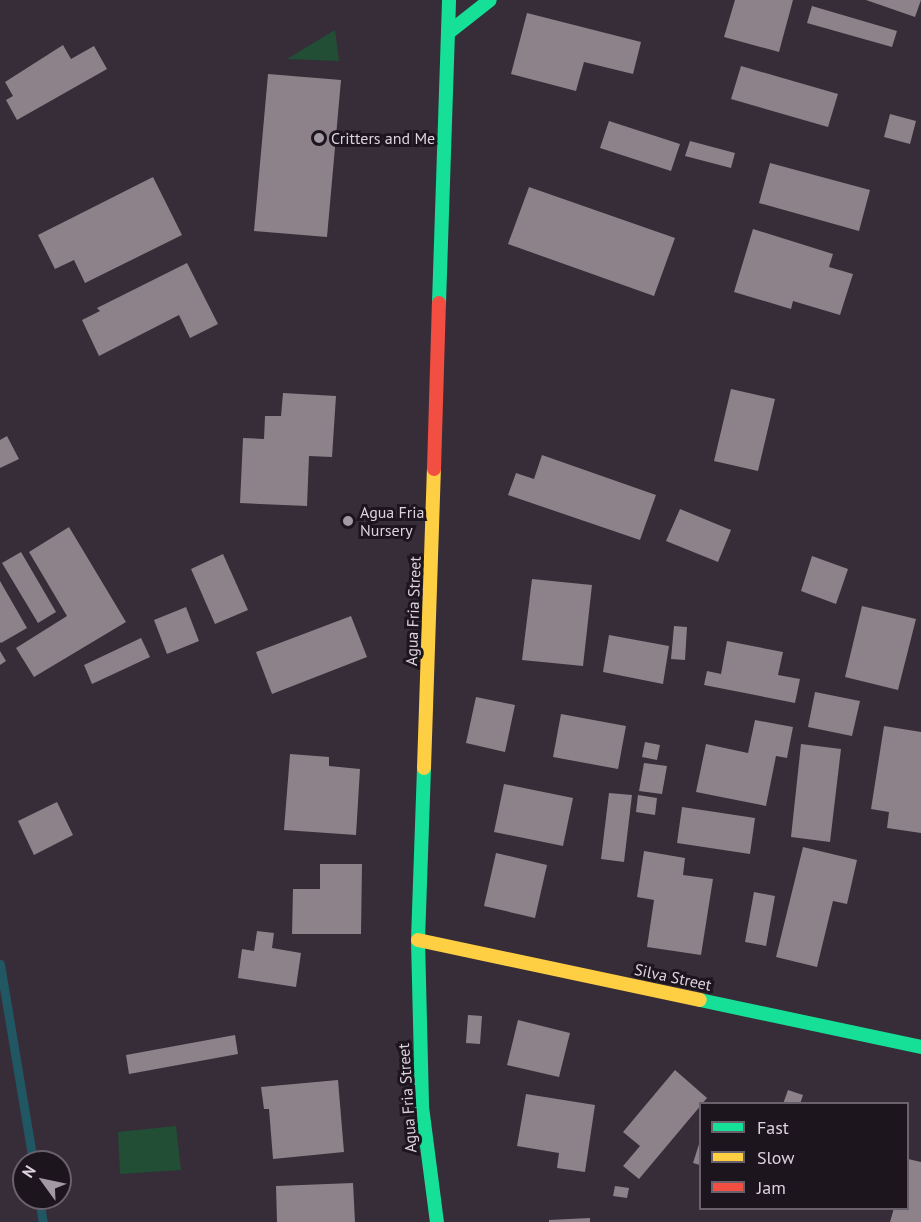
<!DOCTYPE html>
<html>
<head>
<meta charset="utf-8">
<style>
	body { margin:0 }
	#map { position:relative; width:921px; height:1222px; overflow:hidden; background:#362d38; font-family:"PT Sans",sans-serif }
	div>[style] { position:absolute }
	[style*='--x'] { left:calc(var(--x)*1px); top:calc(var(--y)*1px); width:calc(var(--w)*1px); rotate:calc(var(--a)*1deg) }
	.green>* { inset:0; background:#224e36 }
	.stream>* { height:9px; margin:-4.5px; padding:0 4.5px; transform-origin:4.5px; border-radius:4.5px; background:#215663 }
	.building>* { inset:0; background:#8d8289 }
	.fast>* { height:14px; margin:-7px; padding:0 7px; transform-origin:7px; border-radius:7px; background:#16e098 }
	.slow>* { height:14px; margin:-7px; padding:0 7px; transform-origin:7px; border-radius:7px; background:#ffcf43 }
	.jam>* { height:14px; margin:-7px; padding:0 7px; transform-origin:7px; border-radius:7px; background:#f24e42 }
	.dots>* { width:16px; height:16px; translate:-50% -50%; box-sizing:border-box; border:3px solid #1c151d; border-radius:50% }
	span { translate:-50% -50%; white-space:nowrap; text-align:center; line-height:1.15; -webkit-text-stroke:6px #1c151d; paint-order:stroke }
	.poi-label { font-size:16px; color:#ddd3df }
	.left { translate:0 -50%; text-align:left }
	.street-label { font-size:16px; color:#ddd3df }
	.legend { position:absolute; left:699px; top:1102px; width:210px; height:108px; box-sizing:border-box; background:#1c151d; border:2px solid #69616b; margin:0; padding:8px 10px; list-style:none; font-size:18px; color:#ddd3df }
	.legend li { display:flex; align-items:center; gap:12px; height:30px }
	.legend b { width:30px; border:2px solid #69616b }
	.north { position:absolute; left:12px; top:1150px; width:60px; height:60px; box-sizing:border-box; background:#1c151d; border:2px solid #69616b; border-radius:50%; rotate:303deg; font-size:16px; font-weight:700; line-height:24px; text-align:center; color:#ddd3df }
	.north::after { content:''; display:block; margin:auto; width:21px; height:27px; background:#a399a5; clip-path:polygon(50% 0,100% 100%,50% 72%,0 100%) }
</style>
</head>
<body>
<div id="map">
	<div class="green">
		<i style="clip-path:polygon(335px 30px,339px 61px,287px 59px)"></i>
		<i style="clip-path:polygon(176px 1126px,181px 1170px,120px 1174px,118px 1132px)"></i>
	</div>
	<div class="stream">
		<i style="--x:0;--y:964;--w:201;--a:80.5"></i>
		<i style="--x:39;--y:1198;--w:24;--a:81"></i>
	</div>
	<div class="building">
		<i style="clip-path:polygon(735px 0,793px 0,779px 52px,724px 37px)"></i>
		<i style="clip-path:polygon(866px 0,921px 0,915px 17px)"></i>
		<i style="clip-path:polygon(812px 6px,897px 31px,892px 47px,807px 23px)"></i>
		<i style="clip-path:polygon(527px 13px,641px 42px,633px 74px,584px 62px,576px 91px,511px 74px)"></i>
		<i style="clip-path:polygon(63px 45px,71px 59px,94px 46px,107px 69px,17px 120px,6px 100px,13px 96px,5px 82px)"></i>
		<i style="clip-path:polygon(741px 66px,838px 94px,828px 127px,731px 99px)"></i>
		<i style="clip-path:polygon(268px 74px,341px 80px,327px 237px,254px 231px)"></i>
		<i style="clip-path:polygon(890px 114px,916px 121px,910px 144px,884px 137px)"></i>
		<i style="clip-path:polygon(609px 121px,680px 144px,671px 171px,600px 148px)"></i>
		<i style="clip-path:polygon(690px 141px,735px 153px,731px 168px,685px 156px)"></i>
		<i style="clip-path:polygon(770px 163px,870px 190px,859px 231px,759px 203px)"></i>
		<i style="clip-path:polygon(153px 177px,182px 235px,85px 283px,74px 260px,55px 269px,38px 235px)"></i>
		<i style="clip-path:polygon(529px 187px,675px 238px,654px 296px,508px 244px)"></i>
		<i style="clip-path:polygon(753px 229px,833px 254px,829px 267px,853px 274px,840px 315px,793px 301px,791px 309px,734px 292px)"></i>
		<i style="clip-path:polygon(187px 263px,218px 324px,190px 338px,179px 315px,99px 356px,82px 320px,100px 311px,97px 308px)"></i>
		<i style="clip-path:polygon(731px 389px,775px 399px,758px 471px,714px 461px)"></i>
		<i style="clip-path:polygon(283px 393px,336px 396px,332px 457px,309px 456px,307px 506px,240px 503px,243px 438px,264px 439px,265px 416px,281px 416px)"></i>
		<i style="clip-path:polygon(7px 436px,19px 459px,0 468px,0 440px)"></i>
		<i style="clip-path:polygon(542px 455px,656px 495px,640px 540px,508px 495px,516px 473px,534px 479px)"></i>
		<i style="clip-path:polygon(680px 509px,731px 530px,718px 562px,666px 541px)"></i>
		<i style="clip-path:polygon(69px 527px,126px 622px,34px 677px,16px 648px,67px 616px,29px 552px)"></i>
		<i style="clip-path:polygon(21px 552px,56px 612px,38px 623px,2px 563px)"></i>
		<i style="clip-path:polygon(223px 554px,248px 610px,215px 624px,191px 569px)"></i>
		<i style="clip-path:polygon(812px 556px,848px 569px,836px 604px,801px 591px)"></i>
		<i style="clip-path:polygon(532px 579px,592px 585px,583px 666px,522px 660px)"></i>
		<i style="clip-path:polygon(0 581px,27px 628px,1px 643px,0 642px)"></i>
		<i style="clip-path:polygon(862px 606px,916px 619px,898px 690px,845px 677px)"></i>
		<i style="clip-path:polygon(186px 607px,199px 641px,167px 654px,154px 620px)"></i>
		<i style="clip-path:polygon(351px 616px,367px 657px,272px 694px,256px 652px)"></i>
		<i style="clip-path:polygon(674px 626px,687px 627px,685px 660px,671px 659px)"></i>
		<i style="clip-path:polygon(609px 635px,669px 646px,663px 684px,603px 672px)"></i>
		<i style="clip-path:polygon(141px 638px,150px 657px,92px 684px,84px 665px)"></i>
		<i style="clip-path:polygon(727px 641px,783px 652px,778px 675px,800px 679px,795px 703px,704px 685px,707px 671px,721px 674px)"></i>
		<i style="clip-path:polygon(0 651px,6px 661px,0 665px)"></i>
		<i style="clip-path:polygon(815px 692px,860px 701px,852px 736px,808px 727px)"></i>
		<i style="clip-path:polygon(476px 697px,515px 705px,505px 752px,466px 743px)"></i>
		<i style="clip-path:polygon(561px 714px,626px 726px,618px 769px,553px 757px)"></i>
		<i style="clip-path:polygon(755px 720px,793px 727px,787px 758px,776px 756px,766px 806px,696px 792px,706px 744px,748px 753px)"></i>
		<i style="clip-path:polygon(884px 726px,921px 732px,921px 833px,887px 828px,889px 812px,871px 809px)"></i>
		<i style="clip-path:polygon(645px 742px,660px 745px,657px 760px,642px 757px)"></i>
		<i style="clip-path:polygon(801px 744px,841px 749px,830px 842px,791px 837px)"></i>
		<i style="clip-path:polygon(290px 754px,329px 757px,329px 766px,360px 769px,356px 835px,284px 830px)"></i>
		<i style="clip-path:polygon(644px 763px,667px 766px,662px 794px,639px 791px)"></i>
		<i style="clip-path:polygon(504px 784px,573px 798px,563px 846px,494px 832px)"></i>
		<i style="clip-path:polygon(609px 793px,632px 795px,624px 862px,601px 859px)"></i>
		<i style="clip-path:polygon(638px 795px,657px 798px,655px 815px,636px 812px)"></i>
		<i style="clip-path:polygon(57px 802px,73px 835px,34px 855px,18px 821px)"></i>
		<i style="clip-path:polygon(682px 807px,755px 818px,750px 854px,677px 843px)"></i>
		<i style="clip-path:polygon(803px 847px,857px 860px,847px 904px,833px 901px,817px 967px,776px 957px)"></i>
		<i style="clip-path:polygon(644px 851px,685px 858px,683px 875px,713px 879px,701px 955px,647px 947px,654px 900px,637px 897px)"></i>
		<i style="clip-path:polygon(496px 853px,547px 865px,535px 918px,484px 906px)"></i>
		<i style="clip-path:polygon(320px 864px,362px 864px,361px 934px,292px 934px,293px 889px,320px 889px)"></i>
		<i style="clip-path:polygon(754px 892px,775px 896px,766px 946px,745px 942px)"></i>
		<i style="clip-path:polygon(257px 931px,274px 933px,272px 948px,301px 953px,296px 987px,238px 978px,242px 949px,254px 951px)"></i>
		<i style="clip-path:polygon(468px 1015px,482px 1016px,480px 1044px,466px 1043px)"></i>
		<i style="clip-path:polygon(518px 1020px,570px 1033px,559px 1077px,507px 1065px)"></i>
		<i style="clip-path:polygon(235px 1035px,238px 1054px,129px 1074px,126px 1055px)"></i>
		<i style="clip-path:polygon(675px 1070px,707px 1098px,639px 1179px,623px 1166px,640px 1146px,623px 1132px)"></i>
		<i style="clip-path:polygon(338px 1080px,344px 1152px,273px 1159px,269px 1109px,264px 1109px,261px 1087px)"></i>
		<i style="clip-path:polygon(788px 1090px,803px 1095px,800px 1104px,783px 1104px)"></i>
		<i style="clip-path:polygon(526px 1094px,595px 1105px,585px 1172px,557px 1168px,559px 1153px,517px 1146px)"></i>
		<i style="clip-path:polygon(700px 1141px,700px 1165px,693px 1163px)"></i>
		<i style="clip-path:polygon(908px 1159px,921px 1162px,921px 1222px,890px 1222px,894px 1208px,908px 1208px)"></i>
		<i style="clip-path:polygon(353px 1183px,355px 1222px,277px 1222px,276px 1186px)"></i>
		<i style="clip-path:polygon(615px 1186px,629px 1188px,627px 1198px,613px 1196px)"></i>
		<i style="clip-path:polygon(590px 1218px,590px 1222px,549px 1222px,549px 1220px)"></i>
	</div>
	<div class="fast">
		<i style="--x:448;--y:33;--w:53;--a:-38.2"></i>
		<i style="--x:439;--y:303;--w:303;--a:-88.1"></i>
		<i style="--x:424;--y:768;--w:172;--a:92"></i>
		<i style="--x:418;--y:940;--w:167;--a:88.6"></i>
		<i style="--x:422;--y:1107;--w:116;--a:82.6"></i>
		<i style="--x:700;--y:1000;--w:226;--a:12"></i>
	</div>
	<div class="slow">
		<i style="--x:424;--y:768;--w:299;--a:-88.1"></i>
		<i style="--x:418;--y:940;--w:288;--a:12"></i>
	</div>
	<div class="jam">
		<i style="--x:434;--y:469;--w:166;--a:-88.3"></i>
	</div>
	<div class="dots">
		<i style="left:319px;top:138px;background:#a399a5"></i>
		<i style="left:348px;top:521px;background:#a399a5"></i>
	</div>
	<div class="poi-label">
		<span class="left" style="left:331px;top:138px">Critters and Me</span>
		<span class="left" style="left:360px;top:521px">Agua Fria<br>Nursery</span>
	</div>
	<div class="street-label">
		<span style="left:413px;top:611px;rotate:-88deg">Agua Fria Street</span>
		<span style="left:673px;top:977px;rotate:12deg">Silva Street</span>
		<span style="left:407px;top:1098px;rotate:-94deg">Agua Fria Street</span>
	</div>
	<ul class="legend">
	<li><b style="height:8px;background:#16e098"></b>Fast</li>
	<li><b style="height:8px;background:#ffcf43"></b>Slow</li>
	<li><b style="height:8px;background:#f24e42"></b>Jam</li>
	</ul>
	<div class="north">N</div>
</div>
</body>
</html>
